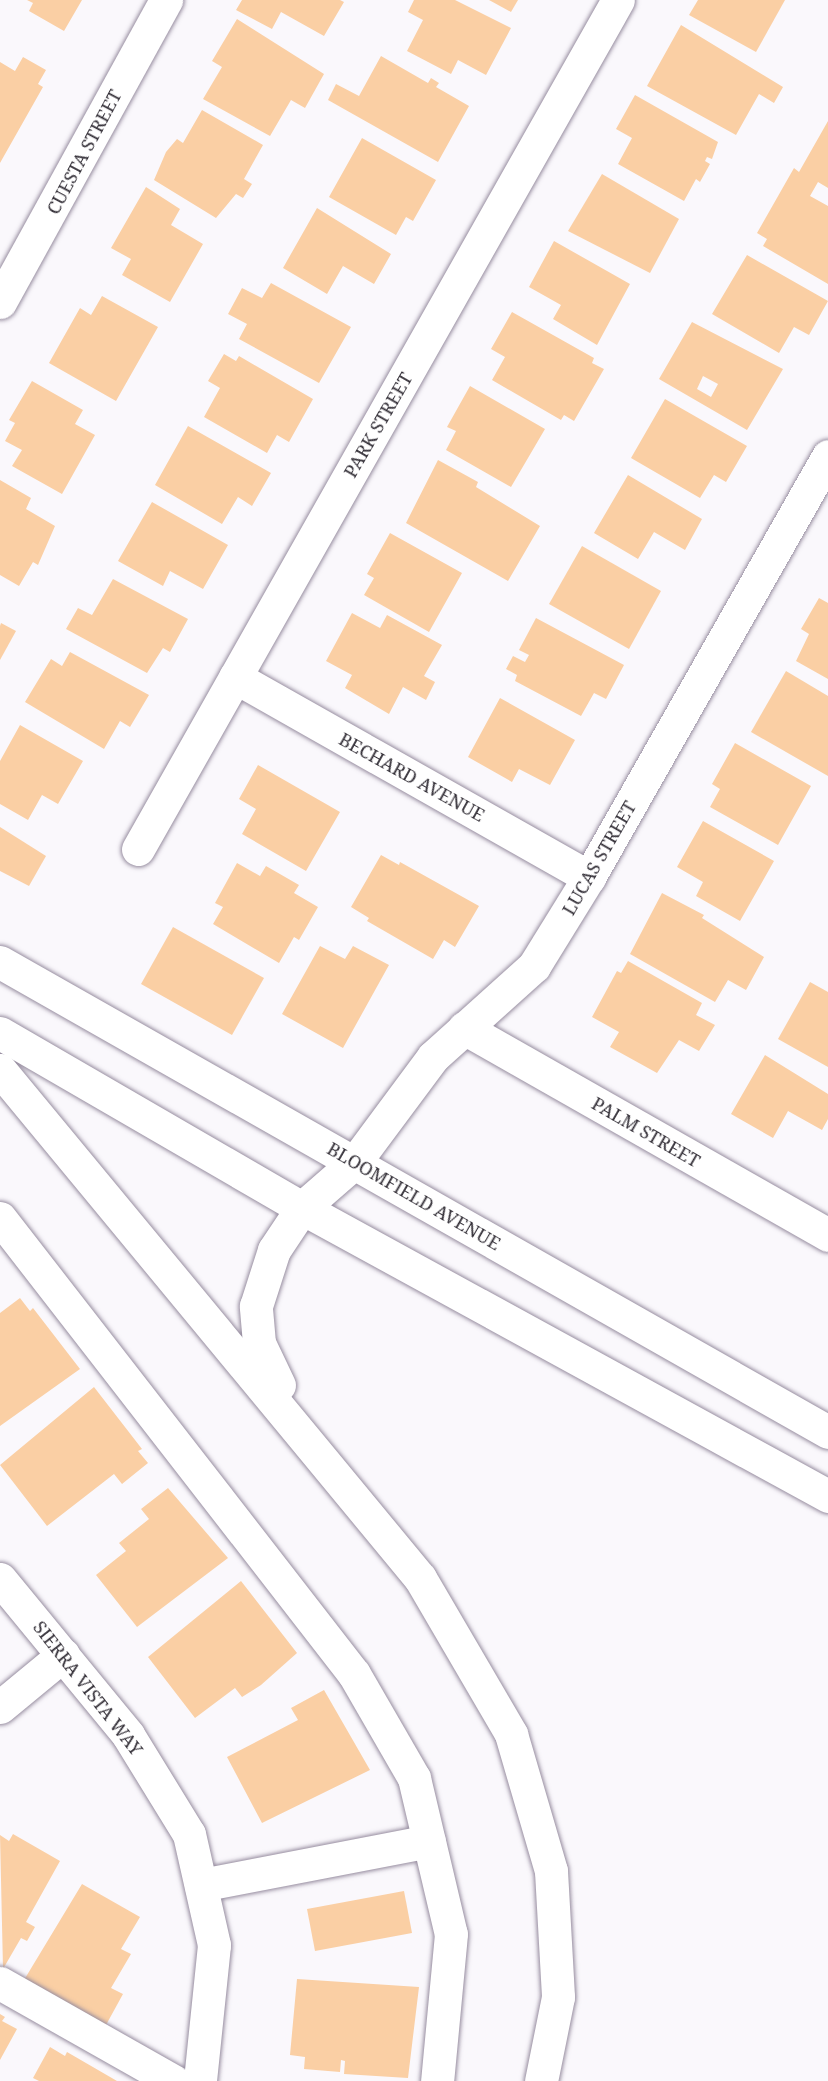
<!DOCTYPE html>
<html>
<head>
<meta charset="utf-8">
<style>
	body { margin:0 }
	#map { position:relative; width:828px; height:2081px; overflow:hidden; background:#faf8fc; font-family:"Noto Serif",serif }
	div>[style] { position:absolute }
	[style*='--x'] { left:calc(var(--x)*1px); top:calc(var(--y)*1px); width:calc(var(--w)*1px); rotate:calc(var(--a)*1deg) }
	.building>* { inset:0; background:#facfa4 }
	.roads { filter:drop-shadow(0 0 2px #978da0) drop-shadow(0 0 2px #978da0) }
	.minor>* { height:33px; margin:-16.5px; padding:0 16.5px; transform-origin:16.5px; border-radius:16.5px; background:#fff }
	.major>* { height:33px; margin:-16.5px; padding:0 16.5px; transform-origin:16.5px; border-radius:16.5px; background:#fff }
	.highway>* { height:33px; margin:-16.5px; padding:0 16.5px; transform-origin:16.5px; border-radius:16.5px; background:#fff }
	span { translate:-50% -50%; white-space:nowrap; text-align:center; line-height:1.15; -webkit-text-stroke:6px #fff; paint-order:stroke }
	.street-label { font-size:18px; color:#343038 }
</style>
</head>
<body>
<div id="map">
	<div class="building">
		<i style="clip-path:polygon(27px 0,82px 0,64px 31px,29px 11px,33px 3px)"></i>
		<i style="clip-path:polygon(242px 0,340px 0,344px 2px,324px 36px,281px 12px,272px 29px,236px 10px)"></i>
		<i style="clip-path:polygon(414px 0,455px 0,511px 28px,486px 75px,458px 60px,451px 74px,407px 51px,423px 20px,408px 12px)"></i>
		<i style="clip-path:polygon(489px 0,518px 0,511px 12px)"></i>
		<i style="clip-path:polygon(698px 0,785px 0,756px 52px,689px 15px)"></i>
		<i style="clip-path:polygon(237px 19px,324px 74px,305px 108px,291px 100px,270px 136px,203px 99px,222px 67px,212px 61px)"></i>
		<i style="clip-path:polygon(681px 25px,783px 87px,774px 103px,759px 94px,736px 135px,647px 86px)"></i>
		<i style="clip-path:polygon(381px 56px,428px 83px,431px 78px,439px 83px,436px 87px,469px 106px,438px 162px,328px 100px,336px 84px,359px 96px)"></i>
		<i style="clip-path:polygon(23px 57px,46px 70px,38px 84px,43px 87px,0 163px,0 62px,15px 71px)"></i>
		<i style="clip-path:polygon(635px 95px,718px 142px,712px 159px,707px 157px,705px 161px,710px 164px,700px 182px,696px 179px,684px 201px,618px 164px,632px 138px,616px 129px)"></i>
		<i style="clip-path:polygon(202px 110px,263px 145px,244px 179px,252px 184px,243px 198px,236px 194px,216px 218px,154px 180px,166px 152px,177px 139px,183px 143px)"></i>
		<i style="clip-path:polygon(828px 121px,828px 188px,818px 182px,810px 196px,828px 206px,828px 284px,763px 246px,767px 239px,757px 233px,794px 168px,799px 172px)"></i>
		<i style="clip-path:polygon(362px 138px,436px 180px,413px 221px,406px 217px,396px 235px,329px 197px)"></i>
		<i style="clip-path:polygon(602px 174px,679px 219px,650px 273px,568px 231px)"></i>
		<i style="clip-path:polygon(146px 187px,180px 209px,171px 225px,203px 244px,170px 302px,122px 275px,131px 259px,111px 248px)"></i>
		<i style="clip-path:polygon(317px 208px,391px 254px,374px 284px,343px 266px,327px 294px,283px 268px)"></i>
		<i style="clip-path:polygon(554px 241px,630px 284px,597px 345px,553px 319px,561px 305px,529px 287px)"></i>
		<i style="clip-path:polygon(747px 255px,828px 301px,809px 335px,794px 327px,779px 353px,712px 314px)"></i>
		<i style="clip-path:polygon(271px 283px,351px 327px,319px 383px,239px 339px,247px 324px,228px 314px,242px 288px,262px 298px)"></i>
		<i style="clip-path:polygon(102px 296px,158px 327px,116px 401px,49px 363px,80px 308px,91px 315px)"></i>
		<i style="clip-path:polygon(512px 312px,594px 358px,592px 363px,604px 369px,574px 421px,564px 415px,561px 420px,492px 380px,505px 357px,491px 349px)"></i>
		<i style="clip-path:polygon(evenodd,692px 322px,783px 369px,747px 430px,659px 379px,692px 322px,703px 376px,718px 384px,711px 397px,697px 389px,703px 376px)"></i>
		<i style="clip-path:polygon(224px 354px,236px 361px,239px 356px,313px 399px,289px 442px,277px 435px,267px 453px,204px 417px,220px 388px,208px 381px)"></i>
		<i style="clip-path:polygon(32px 381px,83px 410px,75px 424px,95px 435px,62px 494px,12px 466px,22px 450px,5px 441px,15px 423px,9px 420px)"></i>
		<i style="clip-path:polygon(470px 386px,545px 429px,511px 487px,446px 450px,456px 431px,447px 427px)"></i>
		<i style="clip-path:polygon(665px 399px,747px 446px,726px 482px,714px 475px,700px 498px,631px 458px)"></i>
		<i style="clip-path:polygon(188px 426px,271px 473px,252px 506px,238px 497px,222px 524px,155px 485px)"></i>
		<i style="clip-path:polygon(438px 460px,478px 482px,476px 487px,540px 526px,508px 581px,406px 523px)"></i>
		<i style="clip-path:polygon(628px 475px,702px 519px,685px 550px,654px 532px,638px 559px,594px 533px)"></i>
		<i style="clip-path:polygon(0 480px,31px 498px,26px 509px,55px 526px,38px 565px,33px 562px,19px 586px,0 575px)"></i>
		<i style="clip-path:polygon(152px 502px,228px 545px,203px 589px,170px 571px,163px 586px,118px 561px)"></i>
		<i style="clip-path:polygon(390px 533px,462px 573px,429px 632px,364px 595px,374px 578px,367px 574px)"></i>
		<i style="clip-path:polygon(582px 546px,661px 591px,629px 649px,549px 604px)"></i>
		<i style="clip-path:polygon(113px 579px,188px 619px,170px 652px,163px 648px,147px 673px,66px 629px,78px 608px,92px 615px)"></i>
		<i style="clip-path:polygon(819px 598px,828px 603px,828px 679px,796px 661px,809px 634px,801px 629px)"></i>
		<i style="clip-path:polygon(352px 613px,380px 628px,387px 615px,442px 645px,424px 676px,435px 682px,426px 700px,403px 687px,389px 714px,345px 688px,352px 675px,326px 661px)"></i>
		<i style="clip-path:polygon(536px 618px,624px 665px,606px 699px,594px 693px,581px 716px,515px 681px,517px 675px,506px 669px,513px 656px,525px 662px,529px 655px,519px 650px)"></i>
		<i style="clip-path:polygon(1px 623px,16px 631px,0 660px,0 626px)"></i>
		<i style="clip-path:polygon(70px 652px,149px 695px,130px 727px,120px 721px,104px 749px,25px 702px,51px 659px,62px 666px)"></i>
		<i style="clip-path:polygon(786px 671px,828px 696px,828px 776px,751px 732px)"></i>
		<i style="clip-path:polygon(500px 698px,575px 740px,550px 785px,519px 769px,512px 782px,468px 757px)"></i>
		<i style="clip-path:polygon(20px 725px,83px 761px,58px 804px,42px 795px,28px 820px,0 804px,0 761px)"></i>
		<i style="clip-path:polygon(735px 743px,811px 786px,778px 845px,710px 807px,720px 789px,712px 784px)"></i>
		<i style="clip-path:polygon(258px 765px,340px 812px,306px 871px,242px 834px,256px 809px,239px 799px)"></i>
		<i style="clip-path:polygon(703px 821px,774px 861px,740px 921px,696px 896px,703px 882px,677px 867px)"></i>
		<i style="clip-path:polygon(0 827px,46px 856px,29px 886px,0 871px)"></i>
		<i style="clip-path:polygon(381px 855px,399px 865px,400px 862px,479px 906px,455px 947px,444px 940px,433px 959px,367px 921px,369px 918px,351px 907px)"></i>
		<i style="clip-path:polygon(237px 863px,260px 876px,266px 866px,299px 885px,294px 893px,318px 907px,299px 940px,294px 937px,279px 963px,213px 924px,223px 907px,215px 903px)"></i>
		<i style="clip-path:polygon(662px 893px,704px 915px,702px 918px,764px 957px,746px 990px,728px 980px,715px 1002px,630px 954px)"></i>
		<i style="clip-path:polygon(173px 927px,264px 978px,232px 1035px,141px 984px)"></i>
		<i style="clip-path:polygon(320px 946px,345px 959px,353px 946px,389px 965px,343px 1048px,282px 1014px)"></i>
		<i style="clip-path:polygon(628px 961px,702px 1003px,696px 1015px,715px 1025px,699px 1051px,679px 1040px,657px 1073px,610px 1047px,619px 1032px,592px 1017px,617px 971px,621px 973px)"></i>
		<i style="clip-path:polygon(810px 982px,828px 992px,828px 1067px,778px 1039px)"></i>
		<i style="clip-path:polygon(765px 1055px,828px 1094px,828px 1119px,822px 1130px,788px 1111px,773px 1138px,731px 1114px)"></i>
		<i style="clip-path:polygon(20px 1298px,30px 1311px,33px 1308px,80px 1369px,0 1426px,0 1313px)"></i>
		<i style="clip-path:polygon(94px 1387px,142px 1449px,138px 1451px,148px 1463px,122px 1484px,114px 1474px,47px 1526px,0 1465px)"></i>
		<i style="clip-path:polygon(168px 1488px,228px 1558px,137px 1627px,96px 1575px,126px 1551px,119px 1543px,149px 1519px,141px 1509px)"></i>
		<i style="clip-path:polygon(241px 1581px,297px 1653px,261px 1685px,242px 1697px,235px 1688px,195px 1718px,148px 1657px)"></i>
		<i style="clip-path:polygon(324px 1690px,370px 1770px,262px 1823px,227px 1757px,298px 1720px,291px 1708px)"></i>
		<i style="clip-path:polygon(13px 1834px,60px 1861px,26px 1922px,35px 1927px,27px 1941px,21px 1938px,3px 1969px,0 1835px,9px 1841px)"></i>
		<i style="clip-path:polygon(82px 1884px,140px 1917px,121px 1949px,131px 1954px,111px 1988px,123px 1994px,106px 2025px,24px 1980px)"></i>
		<i style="clip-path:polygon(404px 1891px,412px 1933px,315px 1951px,307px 1909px)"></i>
		<i style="clip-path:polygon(297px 1979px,419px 1987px,408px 2078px,344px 2074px,345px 2061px,341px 2060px,340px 2072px,304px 2069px,305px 2057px,290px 2055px)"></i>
		<i style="clip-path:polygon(0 2014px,5px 2017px,2px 2021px,17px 2029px,0 2060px)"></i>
		<i style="clip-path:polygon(50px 2047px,65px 2056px,67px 2052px,117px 2081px,39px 2081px,33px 2078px)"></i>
	</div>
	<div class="roads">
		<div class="minor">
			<i style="--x:0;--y:302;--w:345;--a:-61.2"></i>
			<i style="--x:235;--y:677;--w:407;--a:29.5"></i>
			<i style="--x:138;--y:849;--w:975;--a:-60.52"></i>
			<i style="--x:464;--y:1028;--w:419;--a:29.6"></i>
			<i style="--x:302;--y:1208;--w:70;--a:-41"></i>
			<i style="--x:355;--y:1162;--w:131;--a:-53.4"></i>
			<i style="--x:433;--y:1057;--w:136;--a:-42"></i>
			<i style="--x:534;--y:966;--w:105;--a:-58.3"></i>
			<i style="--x:589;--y:877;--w:484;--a:-60.4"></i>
			<i style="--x:0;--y:1218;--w:577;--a:52.18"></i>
			<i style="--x:354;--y:1674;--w:120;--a:60"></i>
			<i style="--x:414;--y:1778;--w:160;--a:76.7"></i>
			<i style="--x:451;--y:1934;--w:148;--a:95.4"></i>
			<i style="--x:0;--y:1579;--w:202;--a:50.6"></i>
			<i style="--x:128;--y:1735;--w:116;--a:58.4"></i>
			<i style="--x:189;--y:1834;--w:114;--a:77.3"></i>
			<i style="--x:214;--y:1945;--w:137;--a:95.9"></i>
			<i style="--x:0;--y:1707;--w:82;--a:-39.5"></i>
			<i style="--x:201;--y:1885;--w:232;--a:-10.9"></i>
			<i style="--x:0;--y:1983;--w:199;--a:29.5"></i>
		</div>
		<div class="major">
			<i style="--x:0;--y:962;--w:952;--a:29.58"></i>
			<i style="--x:0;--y:1033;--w:349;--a:30.1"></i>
			<i style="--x:302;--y:1208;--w:600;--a:28.7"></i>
		</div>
		<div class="highway">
			<i style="--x:0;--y:1070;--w:659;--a:50.42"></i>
			<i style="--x:420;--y:1578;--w:181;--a:59.7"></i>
			<i style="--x:511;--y:1734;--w:143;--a:73.7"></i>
			<i style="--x:551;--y:1871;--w:126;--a:86.8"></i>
			<i style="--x:558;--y:1997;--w:86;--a:101.4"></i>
			<i style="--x:279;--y:1385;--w:47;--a:-115.5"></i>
			<i style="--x:259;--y:1343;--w:37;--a:-95"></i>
			<i style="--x:256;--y:1306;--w:59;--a:-72.2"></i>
			<i style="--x:274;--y:1250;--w:50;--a:-56.3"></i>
		</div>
	</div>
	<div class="street-label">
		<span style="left:84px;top:152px;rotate:-62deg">CUESTA STREET</span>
		<span style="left:378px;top:425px;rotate:-60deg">PARK STREET</span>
		<span style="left:412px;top:777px;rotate:29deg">BECHARD AVENUE</span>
		<span style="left:599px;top:858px;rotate:-60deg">LUCAS STREET</span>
		<span style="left:646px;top:1132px;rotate:30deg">PALM STREET</span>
		<span style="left:414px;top:1196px;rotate:30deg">BLOOMFIELD AVENUE</span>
		<span style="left:88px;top:1688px;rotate:52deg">SIERRA VISTA WAY</span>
	</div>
</div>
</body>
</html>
